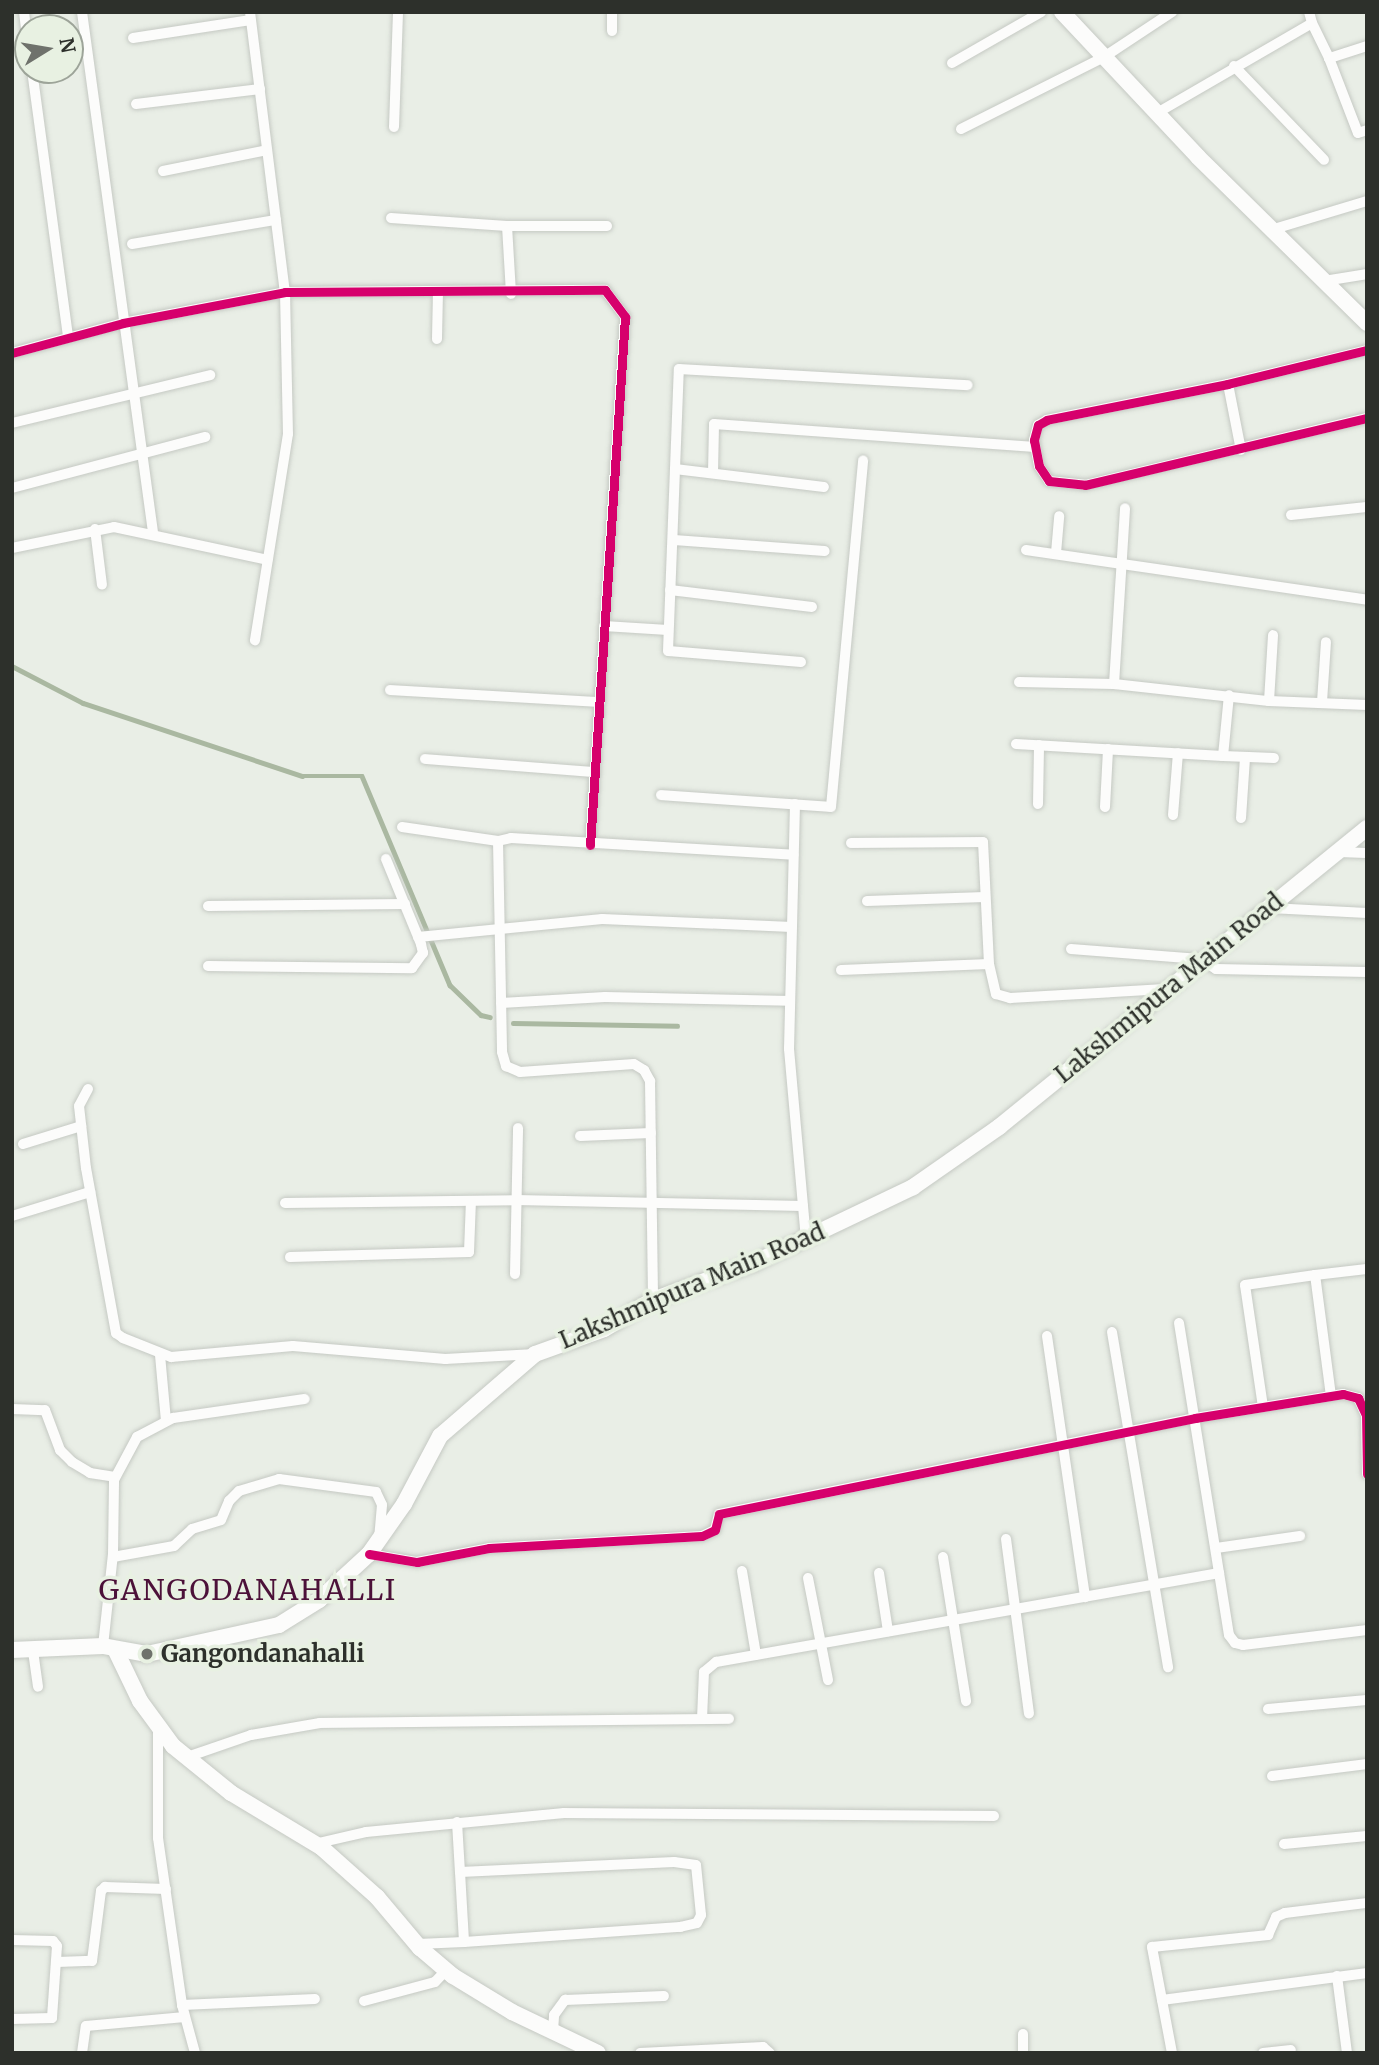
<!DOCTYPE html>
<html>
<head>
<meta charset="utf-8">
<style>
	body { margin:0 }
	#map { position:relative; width:1379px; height:2065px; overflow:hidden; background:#e9eee6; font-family:Merriweather,serif }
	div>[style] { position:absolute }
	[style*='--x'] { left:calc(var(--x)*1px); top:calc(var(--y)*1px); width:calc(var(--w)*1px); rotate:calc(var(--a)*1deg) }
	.stream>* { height:4.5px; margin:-2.25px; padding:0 2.25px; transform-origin:2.25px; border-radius:2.25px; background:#aab8a1 }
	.roads { filter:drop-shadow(0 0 2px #c5c9c3) drop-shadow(0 0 2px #c5c9c3) }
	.street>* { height:10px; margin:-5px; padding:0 5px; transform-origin:5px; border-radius:5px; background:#fcfcfb }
	.secondary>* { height:16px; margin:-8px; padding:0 8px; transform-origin:8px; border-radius:8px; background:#fcfcfb }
	.cycleway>* { height:9px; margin:-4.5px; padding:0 4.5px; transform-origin:4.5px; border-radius:4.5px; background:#d6006c }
	.dots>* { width:19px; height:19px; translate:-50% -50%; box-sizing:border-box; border:4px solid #e8f1e2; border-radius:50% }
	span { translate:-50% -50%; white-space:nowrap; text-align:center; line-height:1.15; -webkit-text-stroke:7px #e8f1e2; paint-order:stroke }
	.street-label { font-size:24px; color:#2d302b }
	.poi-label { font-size:24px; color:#2d302b; font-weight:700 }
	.left { translate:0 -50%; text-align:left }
	.quarter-label { font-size:28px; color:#4c1139; letter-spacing:2px }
	.frame { position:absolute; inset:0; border:14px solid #2d302b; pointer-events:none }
	.north { position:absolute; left:14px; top:14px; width:70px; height:70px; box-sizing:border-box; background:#e8f1e2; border:2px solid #9da499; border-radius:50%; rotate:79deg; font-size:19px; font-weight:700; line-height:28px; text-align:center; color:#2d302b }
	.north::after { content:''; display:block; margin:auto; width:24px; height:32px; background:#6f726c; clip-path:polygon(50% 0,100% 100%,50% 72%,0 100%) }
</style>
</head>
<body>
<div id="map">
	<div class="stream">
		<i style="--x:12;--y:666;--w:80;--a:27.5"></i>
		<i style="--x:83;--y:703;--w:231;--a:18.4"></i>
		<i style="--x:302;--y:776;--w:60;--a:0"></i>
		<i style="--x:362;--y:776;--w:227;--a:67.2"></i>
		<i style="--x:450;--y:985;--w:43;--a:44.1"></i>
		<i style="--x:481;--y:1015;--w:9;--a:13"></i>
		<i style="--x:513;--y:1023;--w:164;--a:1"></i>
	</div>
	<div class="roads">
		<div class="street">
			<i style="--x:24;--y:12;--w:31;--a:83"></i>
			<i style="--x:82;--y:12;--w:525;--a:82.23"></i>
			<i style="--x:250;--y:12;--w:282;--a:82.9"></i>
			<i style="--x:285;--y:292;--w:142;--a:88.8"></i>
			<i style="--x:288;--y:434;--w:209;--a:99.1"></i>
			<i style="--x:612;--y:12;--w:19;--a:90"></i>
			<i style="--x:1312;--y:23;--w:39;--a:64"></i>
			<i style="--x:133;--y:38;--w:119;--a:-8.7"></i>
			<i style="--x:1367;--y:46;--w:40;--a:162"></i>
			<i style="--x:1329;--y:58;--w:80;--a:68.9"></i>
			<i style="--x:1358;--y:133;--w:9;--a:-18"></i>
			<i style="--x:952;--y:63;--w:103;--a:-29.8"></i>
			<i style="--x:1234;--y:66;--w:130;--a:46.2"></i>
			<i style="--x:32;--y:70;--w:270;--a:82.3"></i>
			<i style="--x:136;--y:104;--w:125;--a:-6.9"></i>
			<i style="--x:1157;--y:113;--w:179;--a:-30.1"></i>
			<i style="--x:1312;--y:23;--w:11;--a:-105"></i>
			<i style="--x:394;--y:127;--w:115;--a:-88"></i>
			<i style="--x:961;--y:129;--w:160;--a:-26.7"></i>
			<i style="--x:1104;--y:57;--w:82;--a:-33.5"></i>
			<i style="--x:163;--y:171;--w:106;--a:-11.4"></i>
			<i style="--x:391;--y:218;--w:116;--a:3.9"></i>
			<i style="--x:507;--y:226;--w:100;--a:0"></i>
			<i style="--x:507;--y:226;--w:68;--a:86.6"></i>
			<i style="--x:1274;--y:229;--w:97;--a:-16.8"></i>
			<i style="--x:132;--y:244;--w:146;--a:-9.5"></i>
			<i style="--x:1324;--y:281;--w:44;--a:-9.2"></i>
			<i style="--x:437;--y:339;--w:48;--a:-88.8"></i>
			<i style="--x:1367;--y:350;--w:143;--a:166.3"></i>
			<i style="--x:1228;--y:384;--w:185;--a:168.8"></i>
			<i style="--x:1047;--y:420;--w:10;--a:151"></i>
			<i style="--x:1038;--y:425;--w:16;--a:105"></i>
			<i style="--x:1034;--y:440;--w:26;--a:79"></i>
			<i style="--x:1039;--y:466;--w:18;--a:56"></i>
			<i style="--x:1049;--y:481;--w:36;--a:6"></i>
			<i style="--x:1085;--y:485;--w:290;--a:-13.4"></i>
			<i style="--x:12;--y:353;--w:115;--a:-15.1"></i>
			<i style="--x:123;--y:323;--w:165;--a:-10.8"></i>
			<i style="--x:285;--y:292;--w:320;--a:-0.4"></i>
			<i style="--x:605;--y:290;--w:34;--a:53"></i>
			<i style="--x:625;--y:317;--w:529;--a:93.79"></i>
			<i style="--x:1228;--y:384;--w:67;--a:78.9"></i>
			<i style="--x:12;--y:423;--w:204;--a:-13.6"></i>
			<i style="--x:675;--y:469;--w:150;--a:6.9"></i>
			<i style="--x:713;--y:473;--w:49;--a:-88.8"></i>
			<i style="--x:714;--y:424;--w:322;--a:4.1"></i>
			<i style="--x:12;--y:488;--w:200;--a:-14.8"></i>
			<i style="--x:1291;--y:515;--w:76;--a:-6"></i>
			<i style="--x:95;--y:529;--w:56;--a:82.9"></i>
			<i style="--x:674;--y:540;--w:151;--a:4.2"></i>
			<i style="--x:12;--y:548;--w:104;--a:-11.6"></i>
			<i style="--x:114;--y:527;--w:157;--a:12.1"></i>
			<i style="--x:1026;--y:550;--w:345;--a:8.3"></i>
			<i style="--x:1056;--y:553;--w:37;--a:-85"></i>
			<i style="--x:670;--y:590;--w:143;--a:6.8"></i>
			<i style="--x:604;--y:626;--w:64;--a:3.6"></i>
			<i style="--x:801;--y:662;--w:133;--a:-175.3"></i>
			<i style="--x:668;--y:651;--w:282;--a:-87.8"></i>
			<i style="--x:679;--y:369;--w:289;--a:3.2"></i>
			<i style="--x:1019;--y:682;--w:95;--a:1.2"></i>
			<i style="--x:1114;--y:684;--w:156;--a:6.3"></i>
			<i style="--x:1269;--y:701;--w:98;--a:2.3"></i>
			<i style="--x:1114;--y:684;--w:176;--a:-86.4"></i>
			<i style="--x:390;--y:690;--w:210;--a:3.3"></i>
			<i style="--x:1269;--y:701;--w:66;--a:-86.5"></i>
			<i style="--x:1322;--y:702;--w:60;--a:-86.2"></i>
			<i style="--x:1016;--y:744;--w:207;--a:3.3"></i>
			<i style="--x:1223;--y:756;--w:61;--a:-84.4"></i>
			<i style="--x:1223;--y:756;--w:51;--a:2.2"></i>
			<i style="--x:425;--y:759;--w:170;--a:4.4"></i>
			<i style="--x:661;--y:795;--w:170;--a:4"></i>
			<i style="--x:831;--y:807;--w:348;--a:-84.7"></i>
			<i style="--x:795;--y:804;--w:245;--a:91.4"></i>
			<i style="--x:789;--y:1049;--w:192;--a:84.9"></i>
			<i style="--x:1038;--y:804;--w:59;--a:-89"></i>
			<i style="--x:1105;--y:807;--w:58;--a:-87"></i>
			<i style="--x:1173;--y:815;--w:62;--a:-85.4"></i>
			<i style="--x:1241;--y:818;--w:61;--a:-86.2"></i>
			<i style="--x:402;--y:827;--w:97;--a:8.3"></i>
			<i style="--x:498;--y:841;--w:13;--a:-13"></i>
			<i style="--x:511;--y:838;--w:283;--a:3.4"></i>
			<i style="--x:498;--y:841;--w:211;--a:88.9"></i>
			<i style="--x:502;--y:1052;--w:15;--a:74"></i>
			<i style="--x:506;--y:1066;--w:15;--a:23"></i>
			<i style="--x:520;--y:1072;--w:114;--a:-4"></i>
			<i style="--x:634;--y:1064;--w:12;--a:31"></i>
			<i style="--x:644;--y:1070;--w:13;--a:61"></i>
			<i style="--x:650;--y:1081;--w:219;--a:89.2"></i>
			<i style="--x:1338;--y:852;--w:29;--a:2"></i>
			<i style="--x:867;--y:901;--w:118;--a:-1.9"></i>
			<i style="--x:208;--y:906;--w:197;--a:-0.6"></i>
			<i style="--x:1270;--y:908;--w:97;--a:3"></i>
			<i style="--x:418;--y:937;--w:185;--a:-5.6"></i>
			<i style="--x:602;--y:919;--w:190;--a:2.4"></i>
			<i style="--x:1071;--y:949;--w:129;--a:4.4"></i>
			<i style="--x:1200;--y:959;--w:19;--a:32"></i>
			<i style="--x:1216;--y:969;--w:151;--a:1.1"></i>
			<i style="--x:989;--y:964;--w:31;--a:77"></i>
			<i style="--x:996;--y:994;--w:15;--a:16"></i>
			<i style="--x:1010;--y:998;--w:155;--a:-3.3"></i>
			<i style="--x:208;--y:966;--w:204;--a:0.6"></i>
			<i style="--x:412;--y:968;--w:19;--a:-54"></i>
			<i style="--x:423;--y:953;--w:9;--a:-103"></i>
			<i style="--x:421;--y:944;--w:92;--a:-112.4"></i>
			<i style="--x:841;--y:970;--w:148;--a:-2.3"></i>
			<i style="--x:989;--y:964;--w:122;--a:-92.8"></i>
			<i style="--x:983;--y:842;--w:132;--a:179.6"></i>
			<i style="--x:501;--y:1003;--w:104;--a:-3.3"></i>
			<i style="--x:605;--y:997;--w:185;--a:1.2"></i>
			<i style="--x:88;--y:1089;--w:19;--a:118"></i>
			<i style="--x:79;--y:1106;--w:62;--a:83.6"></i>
			<i style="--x:86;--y:1168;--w:168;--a:79.7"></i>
			<i style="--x:116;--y:1333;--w:9;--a:36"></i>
			<i style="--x:123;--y:1338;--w:52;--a:21.6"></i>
			<i style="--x:171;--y:1357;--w:122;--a:-5.2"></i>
			<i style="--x:293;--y:1346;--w:153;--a:4.9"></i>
			<i style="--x:445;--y:1359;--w:90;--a:-3.2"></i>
			<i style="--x:580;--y:1136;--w:71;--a:-2.4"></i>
			<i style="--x:23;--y:1144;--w:61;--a:-17.2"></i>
			<i style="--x:285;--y:1203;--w:231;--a:-0.7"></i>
			<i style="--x:516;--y:1200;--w:287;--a:1.2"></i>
			<i style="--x:12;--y:1216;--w:82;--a:-17.1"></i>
			<i style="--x:290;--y:1257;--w:179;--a:-1.6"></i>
			<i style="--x:469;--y:1252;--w:51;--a:-87.8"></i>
			<i style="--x:515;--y:1274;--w:146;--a:-88.8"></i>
			<i style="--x:1179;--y:1323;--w:316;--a:80.9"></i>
			<i style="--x:1229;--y:1635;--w:10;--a:53"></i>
			<i style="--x:1235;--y:1643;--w:8;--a:14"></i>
			<i style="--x:1243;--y:1645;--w:125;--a:-6.9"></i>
			<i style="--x:1112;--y:1332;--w:340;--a:80.5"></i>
			<i style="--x:1047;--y:1336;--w:264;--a:81.7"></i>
			<i style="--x:160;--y:1355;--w:66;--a:84.8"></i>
			<i style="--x:1331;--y:1396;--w:122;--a:-97.5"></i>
			<i style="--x:1315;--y:1275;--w:52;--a:-6.6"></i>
			<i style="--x:1263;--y:1407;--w:123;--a:-98.4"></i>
			<i style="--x:1245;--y:1285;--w:71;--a:-8.1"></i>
			<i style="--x:12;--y:1409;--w:33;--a:2"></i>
			<i style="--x:45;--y:1410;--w:43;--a:69.4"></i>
			<i style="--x:60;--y:1450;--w:17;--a:45"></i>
			<i style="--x:72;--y:1462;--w:21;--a:31"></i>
			<i style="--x:90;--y:1473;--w:25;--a:9"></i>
			<i style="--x:1006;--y:1539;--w:176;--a:82.5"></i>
			<i style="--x:1216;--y:1548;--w:85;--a:-8.1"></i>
			<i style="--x:369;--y:1554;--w:49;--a:9.5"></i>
			<i style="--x:417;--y:1562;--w:73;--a:-11"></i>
			<i style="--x:489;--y:1548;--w:213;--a:-3.2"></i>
			<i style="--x:702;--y:1536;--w:14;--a:-25"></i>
			<i style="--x:715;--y:1530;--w:16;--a:-76"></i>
			<i style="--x:719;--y:1514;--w:486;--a:-11.4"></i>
			<i style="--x:1195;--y:1418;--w:150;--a:-9.2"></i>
			<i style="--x:1343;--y:1394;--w:16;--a:15"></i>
			<i style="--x:1358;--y:1398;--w:19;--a:65"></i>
			<i style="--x:1366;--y:1415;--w:59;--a:89"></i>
			<i style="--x:113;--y:1557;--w:62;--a:-10.2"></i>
			<i style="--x:174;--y:1546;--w:25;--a:-43"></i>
			<i style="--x:192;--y:1529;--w:30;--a:-17"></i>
			<i style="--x:221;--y:1520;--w:21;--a:-67"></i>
			<i style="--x:229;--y:1501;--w:14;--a:-45"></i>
			<i style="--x:239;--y:1491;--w:42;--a:-16.7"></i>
			<i style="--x:279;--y:1479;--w:98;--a:7.6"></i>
			<i style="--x:376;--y:1492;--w:14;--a:65"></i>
			<i style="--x:382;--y:1505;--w:32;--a:95"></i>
			<i style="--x:943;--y:1557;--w:146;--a:80.9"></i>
			<i style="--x:742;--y:1571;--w:85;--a:80.5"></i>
			<i style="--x:879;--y:1573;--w:59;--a:81.2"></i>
			<i style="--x:808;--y:1578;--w:104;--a:78.9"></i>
			<i style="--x:103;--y:1646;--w:93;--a:-83.8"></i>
			<i style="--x:113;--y:1554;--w:74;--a:-89.2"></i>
			<i style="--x:114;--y:1480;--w:49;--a:-61.9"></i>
			<i style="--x:137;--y:1437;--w:41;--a:-27.8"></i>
			<i style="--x:173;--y:1418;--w:133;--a:-8.2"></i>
			<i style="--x:33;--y:1651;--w:36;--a:82"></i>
			<i style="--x:1268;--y:1709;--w:99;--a:-5.2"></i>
			<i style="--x:702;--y:1719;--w:47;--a:-87.6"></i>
			<i style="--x:704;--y:1672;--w:16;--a:-40"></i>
			<i style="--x:716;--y:1662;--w:511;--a:-10.03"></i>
			<i style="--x:158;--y:1728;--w:110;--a:90"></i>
			<i style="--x:158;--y:1838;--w:169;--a:81.8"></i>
			<i style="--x:182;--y:2005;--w:50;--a:74.8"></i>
			<i style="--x:187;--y:1757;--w:68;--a:-19"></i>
			<i style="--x:251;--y:1735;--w:70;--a:-9.9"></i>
			<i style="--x:320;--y:1723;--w:409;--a:-0.6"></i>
			<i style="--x:1272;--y:1776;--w:96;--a:-7.2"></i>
			<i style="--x:457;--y:1822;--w:50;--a:86.6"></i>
			<i style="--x:314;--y:1844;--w:53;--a:-13"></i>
			<i style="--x:366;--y:1832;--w:199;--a:-5.5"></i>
			<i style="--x:564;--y:1813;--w:430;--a:0.4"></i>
			<i style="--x:1284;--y:1844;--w:83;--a:-5.5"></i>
			<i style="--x:12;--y:1940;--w:41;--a:1.4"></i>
			<i style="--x:53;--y:1941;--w:6;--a:51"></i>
			<i style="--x:57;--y:1946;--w:72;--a:94"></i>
			<i style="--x:52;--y:2018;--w:40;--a:178.6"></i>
			<i style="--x:418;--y:1944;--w:46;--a:-2.5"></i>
			<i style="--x:464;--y:1942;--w:217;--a:-4"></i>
			<i style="--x:680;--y:1927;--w:17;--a:-13"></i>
			<i style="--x:697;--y:1923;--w:9;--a:-63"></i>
			<i style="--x:701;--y:1915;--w:50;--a:-95.7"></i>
			<i style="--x:696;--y:1865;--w:22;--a:-172"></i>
			<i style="--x:674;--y:1862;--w:214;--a:177.3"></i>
			<i style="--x:460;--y:1872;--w:70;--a:86.7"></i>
			<i style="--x:57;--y:1962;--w:35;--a:-2"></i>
			<i style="--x:92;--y:1961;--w:71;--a:-82.7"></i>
			<i style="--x:101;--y:1891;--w:6;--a:-45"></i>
			<i style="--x:105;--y:1887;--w:61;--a:1.9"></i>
			<i style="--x:1337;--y:1976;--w:78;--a:82.6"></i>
			<i style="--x:1162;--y:2000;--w:207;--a:-7.5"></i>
			<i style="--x:364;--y:2001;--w:73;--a:-15"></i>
			<i style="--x:435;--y:1982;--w:16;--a:-47"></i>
			<i style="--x:182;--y:2005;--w:133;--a:-2.6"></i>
			<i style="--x:553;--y:2031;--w:16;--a:-86"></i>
			<i style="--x:554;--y:2015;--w:19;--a:-54"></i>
			<i style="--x:565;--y:2000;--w:99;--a:-2.3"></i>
			<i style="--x:1023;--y:2034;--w:19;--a:90"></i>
			<i style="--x:82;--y:2053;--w:27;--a:-82"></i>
			<i style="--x:86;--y:2026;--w:99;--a:-5.2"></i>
			<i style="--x:640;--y:2053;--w:123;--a:-2.8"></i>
			<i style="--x:763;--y:2047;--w:9;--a:41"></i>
			<i style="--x:1172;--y:2053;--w:108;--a:-100.7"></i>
			<i style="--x:1152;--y:1947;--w:117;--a:-5.9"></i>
			<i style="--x:1268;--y:1935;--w:20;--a:-66"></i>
			<i style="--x:1276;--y:1917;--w:10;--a:-24"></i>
			<i style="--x:1285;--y:1913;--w:83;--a:-7"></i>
			<i style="--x:1263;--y:2053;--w:28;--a:-6"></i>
		</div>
		<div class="secondary">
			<i style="--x:1062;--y:12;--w:199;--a:46.8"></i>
			<i style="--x:1198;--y:157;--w:237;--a:44.5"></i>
			<i style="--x:115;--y:1649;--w:58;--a:64.3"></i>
			<i style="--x:140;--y:1701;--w:56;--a:53.7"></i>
			<i style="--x:173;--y:1746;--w:75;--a:39"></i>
			<i style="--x:231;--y:1793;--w:106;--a:31.1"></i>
			<i style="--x:322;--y:1848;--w:74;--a:41.7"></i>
			<i style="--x:377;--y:1897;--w:67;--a:49.9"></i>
			<i style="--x:420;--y:1948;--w:43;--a:40.3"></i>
			<i style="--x:453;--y:1976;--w:69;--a:31.4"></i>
			<i style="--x:512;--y:2012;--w:95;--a:25.5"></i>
			<i style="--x:12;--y:1650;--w:91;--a:-2.5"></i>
			<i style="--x:103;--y:1646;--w:45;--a:10.3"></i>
			<i style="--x:147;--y:1654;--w:135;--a:-12.4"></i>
			<i style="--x:279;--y:1625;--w:47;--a:-32"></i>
			<i style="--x:319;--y:1600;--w:68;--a:-42.6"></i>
			<i style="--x:369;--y:1554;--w:61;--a:-55"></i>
			<i style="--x:404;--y:1504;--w:77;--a:-62.1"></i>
			<i style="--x:440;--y:1436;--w:125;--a:-40.8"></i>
			<i style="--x:535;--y:1354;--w:73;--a:-19.9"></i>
			<i style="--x:604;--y:1329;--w:57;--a:-30.6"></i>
			<i style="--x:653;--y:1300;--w:108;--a:-20.1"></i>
			<i style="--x:754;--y:1263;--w:176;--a:-25.5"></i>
			<i style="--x:913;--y:1187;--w:105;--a:-34.9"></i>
			<i style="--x:999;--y:1127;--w:474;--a:-39.1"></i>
		</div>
	</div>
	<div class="cycleway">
		<i style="--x:1367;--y:350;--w:143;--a:166.3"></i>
		<i style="--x:1228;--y:384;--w:185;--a:168.8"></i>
		<i style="--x:1047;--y:420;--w:10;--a:151"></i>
		<i style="--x:1038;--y:425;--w:16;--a:105"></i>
		<i style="--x:1034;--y:440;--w:26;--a:79"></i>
		<i style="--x:1039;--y:466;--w:18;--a:56"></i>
		<i style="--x:1049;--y:481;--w:36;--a:6"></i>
		<i style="--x:1085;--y:485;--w:290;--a:-13.4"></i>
		<i style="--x:12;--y:353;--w:115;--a:-15.1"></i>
		<i style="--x:123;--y:323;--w:165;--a:-10.8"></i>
		<i style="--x:285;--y:292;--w:320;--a:-0.4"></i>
		<i style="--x:605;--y:290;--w:34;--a:53"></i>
		<i style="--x:625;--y:317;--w:529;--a:93.79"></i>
		<i style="--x:369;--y:1554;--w:49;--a:9.5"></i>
		<i style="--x:417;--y:1562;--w:73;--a:-11"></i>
		<i style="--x:489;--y:1548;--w:213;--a:-3.2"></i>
		<i style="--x:702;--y:1536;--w:14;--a:-25"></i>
		<i style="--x:715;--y:1530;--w:16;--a:-76"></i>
		<i style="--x:719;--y:1514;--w:486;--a:-11.4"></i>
		<i style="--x:1195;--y:1418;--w:150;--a:-9.2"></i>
		<i style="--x:1343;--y:1394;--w:16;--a:15"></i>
		<i style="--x:1358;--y:1398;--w:19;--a:65"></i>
		<i style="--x:1366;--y:1415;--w:59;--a:89"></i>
	</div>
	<div class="dots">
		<i style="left:147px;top:1654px;background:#6f726c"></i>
	</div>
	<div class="street-label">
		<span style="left:1169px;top:988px;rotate:-39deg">Lakshmipura Main Road</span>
		<span style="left:692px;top:1286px;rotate:-23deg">Lakshmipura Main Road</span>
	</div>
	<div class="poi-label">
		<span class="left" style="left:161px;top:1654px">Gangondanahalli</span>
	</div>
	<div class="quarter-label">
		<span style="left:248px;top:1590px">GANGODANAHALLI</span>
	</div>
	<div class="frame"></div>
	<div class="north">N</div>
</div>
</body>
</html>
